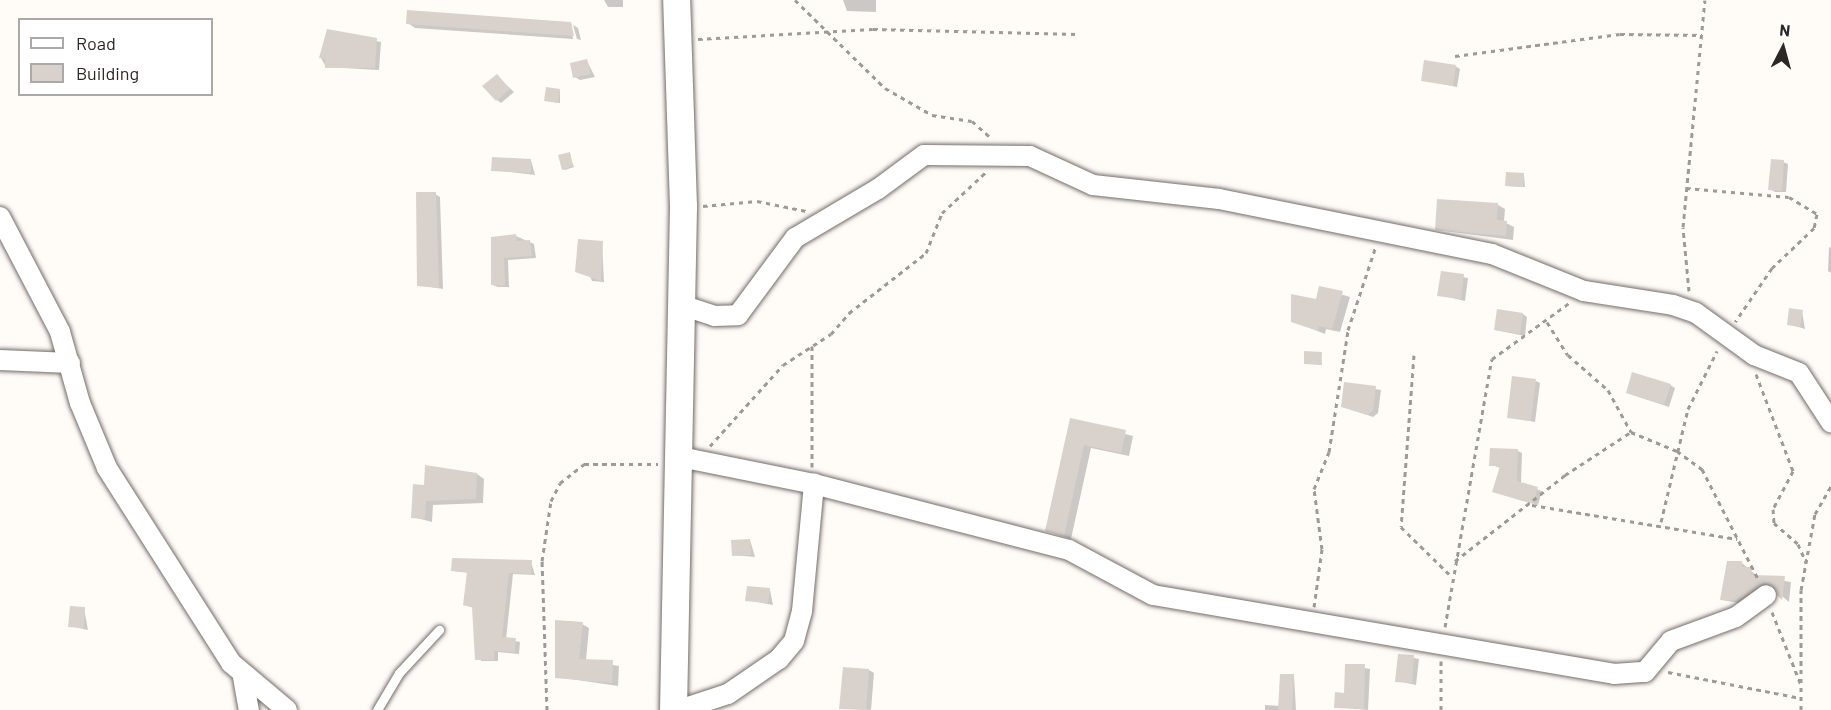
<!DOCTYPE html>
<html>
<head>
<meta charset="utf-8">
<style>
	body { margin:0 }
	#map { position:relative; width:1831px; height:710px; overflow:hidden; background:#fffbf7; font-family:Barlow,sans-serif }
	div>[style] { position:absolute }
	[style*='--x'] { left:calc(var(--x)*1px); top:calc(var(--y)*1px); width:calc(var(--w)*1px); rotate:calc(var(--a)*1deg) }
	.shadow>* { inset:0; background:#0003 }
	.building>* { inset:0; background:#d9d2cc }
	.path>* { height:3px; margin-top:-1.5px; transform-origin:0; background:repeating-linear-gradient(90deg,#9d9a97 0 4.5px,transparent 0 9px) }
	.roads { filter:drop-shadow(0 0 2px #736d68) drop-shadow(0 0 2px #736d68) }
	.lane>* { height:9px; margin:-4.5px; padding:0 4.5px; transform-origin:4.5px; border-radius:4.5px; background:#fff }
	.street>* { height:20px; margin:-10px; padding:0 10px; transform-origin:10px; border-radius:10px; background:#fff }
	.secondary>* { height:27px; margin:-13.5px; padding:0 13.5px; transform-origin:13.5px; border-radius:13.5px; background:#fff }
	span { translate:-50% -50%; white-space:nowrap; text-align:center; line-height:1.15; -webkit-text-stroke:5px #fff; paint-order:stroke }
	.legend { position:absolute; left:18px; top:18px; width:195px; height:78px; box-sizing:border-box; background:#fff; border:2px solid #aaa9a8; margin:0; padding:8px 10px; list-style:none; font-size:18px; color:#2b2826 }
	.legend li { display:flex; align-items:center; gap:12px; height:30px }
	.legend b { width:30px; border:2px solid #aaa9a8 }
	.north { position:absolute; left:1753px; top:18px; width:60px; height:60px; -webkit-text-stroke:4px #fff; paint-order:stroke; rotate:6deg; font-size:16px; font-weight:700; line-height:24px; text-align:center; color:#2b2826 }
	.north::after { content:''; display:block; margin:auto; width:21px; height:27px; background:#2b2826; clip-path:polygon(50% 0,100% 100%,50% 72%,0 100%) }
</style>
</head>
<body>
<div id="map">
	<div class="shadow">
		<i style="clip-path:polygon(604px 0,623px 0,623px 7px,608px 7px)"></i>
		<i style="clip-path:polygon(843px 0,876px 0,876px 12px,847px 11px)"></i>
		<i style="clip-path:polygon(408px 23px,571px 23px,573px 39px,415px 28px)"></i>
		<i style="clip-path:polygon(573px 25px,578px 28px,581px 40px,577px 39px)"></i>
		<i style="clip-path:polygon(328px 31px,381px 42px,379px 70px,326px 67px,321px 58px)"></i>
		<i style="clip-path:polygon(587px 61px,595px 77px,580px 80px,575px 77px)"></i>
		<i style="clip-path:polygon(1455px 66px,1460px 69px,1457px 87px,1423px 80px)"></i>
		<i style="clip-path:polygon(497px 76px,514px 92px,501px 103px,497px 100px)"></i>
		<i style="clip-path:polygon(560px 90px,560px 103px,547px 101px)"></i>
		<i style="clip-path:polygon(569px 154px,574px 167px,565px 170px,563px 169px)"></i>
		<i style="clip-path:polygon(531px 160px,535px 175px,493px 170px)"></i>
		<i style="clip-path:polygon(1783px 162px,1788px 164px,1786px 192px,1775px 192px,1770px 189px)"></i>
		<i style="clip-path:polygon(1524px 175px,1525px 187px,1508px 186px)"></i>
		<i style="clip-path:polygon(435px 194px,440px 197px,443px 289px,418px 285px)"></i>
		<i style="clip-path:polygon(1498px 205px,1505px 209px,1504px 222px,1514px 227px,1513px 240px,1437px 230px)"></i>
		<i style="clip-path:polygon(516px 236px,534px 244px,536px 258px,508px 260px,509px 287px,498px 287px,493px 285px,493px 239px)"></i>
		<i style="clip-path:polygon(602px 242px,604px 282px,592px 281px,589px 274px)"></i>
		<i style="clip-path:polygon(1829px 247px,1831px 248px,1831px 273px,1828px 271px)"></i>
		<i style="clip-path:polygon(1442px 273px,1468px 278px,1465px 301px,1439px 295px)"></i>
		<i style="clip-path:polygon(1320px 288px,1350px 297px,1340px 332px,1326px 329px,1325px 334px,1293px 321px,1317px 301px)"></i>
		<i style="clip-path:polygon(1802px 311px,1805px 329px,1788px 324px)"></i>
		<i style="clip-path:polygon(1523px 314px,1527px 317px,1525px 336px,1495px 330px)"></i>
		<i style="clip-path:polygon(1321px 354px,1322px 365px,1305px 363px)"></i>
		<i style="clip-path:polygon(1536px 381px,1540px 383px,1535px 422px,1508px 417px)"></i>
		<i style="clip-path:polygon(1345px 384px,1381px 390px,1378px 413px,1373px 417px,1342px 406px)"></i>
		<i style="clip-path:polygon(1670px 385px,1675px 388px,1669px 407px,1627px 393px)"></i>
		<i style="clip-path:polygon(1071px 420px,1133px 436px,1129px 456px,1091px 448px,1071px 539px,1047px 531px)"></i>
		<i style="clip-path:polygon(1518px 451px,1522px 453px,1521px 484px,1542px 491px,1538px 505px,1494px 492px,1501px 468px,1491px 465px)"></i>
		<i style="clip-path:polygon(477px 474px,484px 479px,483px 503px,433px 505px,432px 522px,413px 517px,425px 486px)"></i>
		<i style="clip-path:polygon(750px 540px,755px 557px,733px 555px)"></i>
		<i style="clip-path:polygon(531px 562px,535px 575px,513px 574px,506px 639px,520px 642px,519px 654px,498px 652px,498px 661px,481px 661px,474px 608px,464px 605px,469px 573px,453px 571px)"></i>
		<i style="clip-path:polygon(1742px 563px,1758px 577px,1791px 582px,1789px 602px,1771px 587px,1745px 604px,1722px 600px)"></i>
		<i style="clip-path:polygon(770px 590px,773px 605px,747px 600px)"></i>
		<i style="clip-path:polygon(84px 608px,88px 630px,70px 626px)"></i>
		<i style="clip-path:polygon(582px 624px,589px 628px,586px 660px,619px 666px,618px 686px,557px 677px)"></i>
		<i style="clip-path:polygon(1399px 655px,1419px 659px,1416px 685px,1397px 681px)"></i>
		<i style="clip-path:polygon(1347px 665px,1370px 669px,1368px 710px,1336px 707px,1346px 694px)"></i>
		<i style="clip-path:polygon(869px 670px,874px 673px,871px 710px,841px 708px)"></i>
		<i style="clip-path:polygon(1294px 676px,1296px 710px,1265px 710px,1265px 705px,1280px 706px)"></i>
	</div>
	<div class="building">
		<i style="clip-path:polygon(407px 10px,571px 22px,574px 36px,406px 24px)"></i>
		<i style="clip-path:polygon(327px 29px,377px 38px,375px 68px,325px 68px,325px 59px,319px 58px)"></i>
		<i style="clip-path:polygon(587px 59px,591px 74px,573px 78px,570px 63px)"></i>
		<i style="clip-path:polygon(1424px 60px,1456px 65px,1453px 86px,1421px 81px)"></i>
		<i style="clip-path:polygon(497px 74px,510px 89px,496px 101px,482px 86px)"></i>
		<i style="clip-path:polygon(546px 87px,560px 89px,558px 103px,544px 101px)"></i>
		<i style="clip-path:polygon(570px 152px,573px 166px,562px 170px,558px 155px)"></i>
		<i style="clip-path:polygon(492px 157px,531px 159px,531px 173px,491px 171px)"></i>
		<i style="clip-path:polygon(1771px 159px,1784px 160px,1782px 191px,1768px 190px)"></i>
		<i style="clip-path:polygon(1506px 172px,1524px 173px,1523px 187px,1505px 186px)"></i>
		<i style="clip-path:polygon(416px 192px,436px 192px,439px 288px,417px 286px)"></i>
		<i style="clip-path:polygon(1437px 199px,1498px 203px,1497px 220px,1507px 221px,1506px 236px,1435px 230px)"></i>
		<i style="clip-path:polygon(516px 234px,517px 241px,530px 240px,532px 256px,504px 258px,505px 286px,491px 285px,491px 237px)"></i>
		<i style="clip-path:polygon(578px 239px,603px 241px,601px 281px,575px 272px)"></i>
		<i style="clip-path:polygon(1441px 271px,1464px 274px,1461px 299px,1437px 296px)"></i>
		<i style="clip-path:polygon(1319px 286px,1343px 291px,1332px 329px,1319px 326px,1318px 331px,1291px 322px,1291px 294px,1316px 299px)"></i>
		<i style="clip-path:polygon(1789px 308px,1803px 310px,1800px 327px,1787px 325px)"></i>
		<i style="clip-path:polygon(1497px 309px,1523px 313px,1520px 334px,1494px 330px)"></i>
		<i style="clip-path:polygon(1304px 351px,1322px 352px,1321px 365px,1304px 364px)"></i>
		<i style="clip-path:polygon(1632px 372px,1671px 384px,1664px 405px,1626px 393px)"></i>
		<i style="clip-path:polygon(1512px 376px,1536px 379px,1531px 421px,1507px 418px)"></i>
		<i style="clip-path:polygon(1344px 382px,1376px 386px,1373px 411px,1367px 415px,1341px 407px)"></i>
		<i style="clip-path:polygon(1070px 418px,1126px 430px,1121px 453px,1084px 445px,1064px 536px,1045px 531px)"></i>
		<i style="clip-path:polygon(1490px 448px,1518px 449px,1517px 481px,1538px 487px,1533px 504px,1492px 492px,1500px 466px,1489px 466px)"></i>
		<i style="clip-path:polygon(425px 465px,477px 473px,476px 499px,426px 501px,425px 519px,411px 518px,413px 484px,424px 485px)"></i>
		<i style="clip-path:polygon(750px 539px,751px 555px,732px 556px,731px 540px)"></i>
		<i style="clip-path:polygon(452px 558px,532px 560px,531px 574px,509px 573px,502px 637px,516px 638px,515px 652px,494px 651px,494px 660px,475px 660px,472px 607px,463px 605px,467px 572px,451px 571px)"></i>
		<i style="clip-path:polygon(1727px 561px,1742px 561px,1742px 567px,1751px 567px,1751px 575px,1785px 576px,1782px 600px,1765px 583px,1737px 601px,1720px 600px)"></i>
		<i style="clip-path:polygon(747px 586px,770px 588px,768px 603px,745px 601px)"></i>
		<i style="clip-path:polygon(70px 606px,85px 607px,84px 628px,68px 627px)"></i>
		<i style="clip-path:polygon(555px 620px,583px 622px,579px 659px,613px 660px,612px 683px,555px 678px)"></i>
		<i style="clip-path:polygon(1398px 654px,1414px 655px,1412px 683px,1395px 682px)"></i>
		<i style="clip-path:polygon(1345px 664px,1365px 664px,1364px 709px,1334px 708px,1335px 692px,1344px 693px)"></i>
		<i style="clip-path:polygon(843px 667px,869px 669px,866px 710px,839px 709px)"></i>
		<i style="clip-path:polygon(1280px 674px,1294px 674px,1292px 710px,1278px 710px)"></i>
	</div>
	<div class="path">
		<i style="--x:795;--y:0;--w:126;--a:44.4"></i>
		<i style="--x:885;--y:88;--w:54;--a:29.9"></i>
		<i style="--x:932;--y:115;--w:40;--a:8.5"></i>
		<i style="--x:972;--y:121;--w:25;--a:42"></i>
		<i style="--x:698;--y:39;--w:175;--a:-3.3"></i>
		<i style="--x:873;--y:29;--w:204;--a:1.4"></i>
		<i style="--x:1455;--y:56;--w:166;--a:-7.6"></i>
		<i style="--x:1620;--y:34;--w:82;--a:0.7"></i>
		<i style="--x:1686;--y:188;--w:103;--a:5"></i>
		<i style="--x:1789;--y:197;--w:33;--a:31"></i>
		<i style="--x:1817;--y:214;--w:14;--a:102"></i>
		<i style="--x:1814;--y:228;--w:58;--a:136.4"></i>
		<i style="--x:1772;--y:268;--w:65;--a:124.4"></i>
		<i style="--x:703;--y:206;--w:54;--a:-5.3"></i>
		<i style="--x:757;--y:201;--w:50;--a:11.5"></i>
		<i style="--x:1689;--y:291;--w:64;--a:-95.4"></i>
		<i style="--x:1683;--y:227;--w:228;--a:-84.5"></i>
		<i style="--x:1547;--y:322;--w:39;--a:58"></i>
		<i style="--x:1568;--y:355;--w:53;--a:41.2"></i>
		<i style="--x:1608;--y:390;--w:48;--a:61.3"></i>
		<i style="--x:1631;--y:432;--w:50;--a:22.4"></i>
		<i style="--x:1677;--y:451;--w:31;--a:36"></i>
		<i style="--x:1702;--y:469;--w:126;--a:63"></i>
		<i style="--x:812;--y:346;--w:121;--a:90"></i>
		<i style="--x:1414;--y:355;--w:172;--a:94.3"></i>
		<i style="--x:1401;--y:527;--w:71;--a:44.4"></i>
		<i style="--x:1756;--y:374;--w:104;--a:69.1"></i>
		<i style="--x:1793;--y:471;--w:43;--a:117.8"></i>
		<i style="--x:1773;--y:509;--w:14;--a:86"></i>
		<i style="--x:1774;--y:523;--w:32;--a:41"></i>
		<i style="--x:1798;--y:544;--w:20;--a:66"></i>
		<i style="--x:710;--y:446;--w:109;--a:-48"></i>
		<i style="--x:783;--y:365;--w:57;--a:-32.9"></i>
		<i style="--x:831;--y:334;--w:28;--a:-49"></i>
		<i style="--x:849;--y:313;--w:98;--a:-37.9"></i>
		<i style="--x:926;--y:253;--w:43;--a:-68.2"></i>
		<i style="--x:942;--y:213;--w:60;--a:-43"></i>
		<i style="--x:1532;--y:505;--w:208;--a:9.4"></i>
		<i style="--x:1661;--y:522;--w:116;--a:-76.6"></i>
		<i style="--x:1688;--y:409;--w:65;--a:-63.4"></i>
		<i style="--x:1455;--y:561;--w:140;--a:-38"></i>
		<i style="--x:1565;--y:475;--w:79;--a:-33.1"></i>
		<i style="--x:1314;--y:607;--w:59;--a:-82.1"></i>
		<i style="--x:1322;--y:549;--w:61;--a:-97.6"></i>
		<i style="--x:1314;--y:489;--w:40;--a:-68"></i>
		<i style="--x:1329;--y:452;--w:123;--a:-81.1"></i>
		<i style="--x:1348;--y:330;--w:89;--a:-71.6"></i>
		<i style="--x:1772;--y:612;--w:79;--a:68.3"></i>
		<i style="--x:1445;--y:627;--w:272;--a:-80.1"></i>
		<i style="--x:1492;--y:359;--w:95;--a:-36"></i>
		<i style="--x:1668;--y:672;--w:136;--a:11.1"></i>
		<i style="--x:547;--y:710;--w:149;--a:-91.9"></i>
		<i style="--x:542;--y:561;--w:61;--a:-81.5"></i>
		<i style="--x:551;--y:501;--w:20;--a:-63"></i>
		<i style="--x:560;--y:483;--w:31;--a:-38"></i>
		<i style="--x:584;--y:464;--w:74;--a:0"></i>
		<i style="--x:1441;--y:710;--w:49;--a:-90"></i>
		<i style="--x:1801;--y:710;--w:120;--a:-90"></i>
		<i style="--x:1801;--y:590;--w:77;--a:-79.6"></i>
		<i style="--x:1815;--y:514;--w:32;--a:-60"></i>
	</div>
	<div class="roads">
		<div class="lane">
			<i style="--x:377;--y:710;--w:43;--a:-59.3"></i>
			<i style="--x:399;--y:673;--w:59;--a:-47.1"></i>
		</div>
		<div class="street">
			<i style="--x:0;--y:217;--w:130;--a:62.4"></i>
			<i style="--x:60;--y:332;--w:74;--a:74.3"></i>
			<i style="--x:80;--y:403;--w:70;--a:67.4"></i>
			<i style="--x:107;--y:468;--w:231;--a:57.5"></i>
			<i style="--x:231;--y:663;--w:73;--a:40"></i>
			<i style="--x:681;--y:305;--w:35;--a:18"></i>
			<i style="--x:714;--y:316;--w:24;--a:-2"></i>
			<i style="--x:738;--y:315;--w:96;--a:-53.5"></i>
			<i style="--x:795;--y:238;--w:96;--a:-30.6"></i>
			<i style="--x:878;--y:189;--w:57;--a:-36.5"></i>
			<i style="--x:924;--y:155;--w:106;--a:0.5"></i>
			<i style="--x:1030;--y:156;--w:69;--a:24.7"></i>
			<i style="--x:1093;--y:185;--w:127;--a:6.3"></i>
			<i style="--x:1219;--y:199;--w:278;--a:11.4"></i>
			<i style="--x:1492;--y:254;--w:99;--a:21.9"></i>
			<i style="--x:1584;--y:291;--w:90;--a:8.9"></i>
			<i style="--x:1673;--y:305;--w:24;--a:19"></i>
			<i style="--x:1696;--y:313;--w:72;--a:35.9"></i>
			<i style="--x:1754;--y:355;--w:48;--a:21.8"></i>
			<i style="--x:1799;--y:373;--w:59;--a:56.9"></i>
			<i style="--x:0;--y:360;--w:70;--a:2.5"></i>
			<i style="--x:680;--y:457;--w:137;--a:11.4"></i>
			<i style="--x:814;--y:484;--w:263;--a:14.5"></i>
			<i style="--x:1069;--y:550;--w:95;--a:28.2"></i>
			<i style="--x:1153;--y:595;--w:468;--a:9.7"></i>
			<i style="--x:1614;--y:674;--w:31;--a:-4"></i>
			<i style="--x:1645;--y:672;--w:40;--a:-50"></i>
			<i style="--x:1671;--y:641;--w:69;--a:-20.3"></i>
			<i style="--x:1736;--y:617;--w:37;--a:-36"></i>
			<i style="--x:243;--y:677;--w:34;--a:80"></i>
			<i style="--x:679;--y:710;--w:52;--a:-18.1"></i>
			<i style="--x:728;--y:694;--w:62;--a:-34.5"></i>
			<i style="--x:779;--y:659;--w:23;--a:-50"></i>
			<i style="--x:794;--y:641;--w:31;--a:-75"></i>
			<i style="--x:802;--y:611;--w:128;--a:-84.6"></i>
		</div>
		<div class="secondary">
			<i style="--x:673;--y:710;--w:504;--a:-88.86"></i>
			<i style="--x:683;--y:206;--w:206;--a:-91.9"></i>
		</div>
	</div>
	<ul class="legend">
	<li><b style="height:8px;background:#fff"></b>Road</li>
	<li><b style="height:16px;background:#d9d2cc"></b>Building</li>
	</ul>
	<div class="north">N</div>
</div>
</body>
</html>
